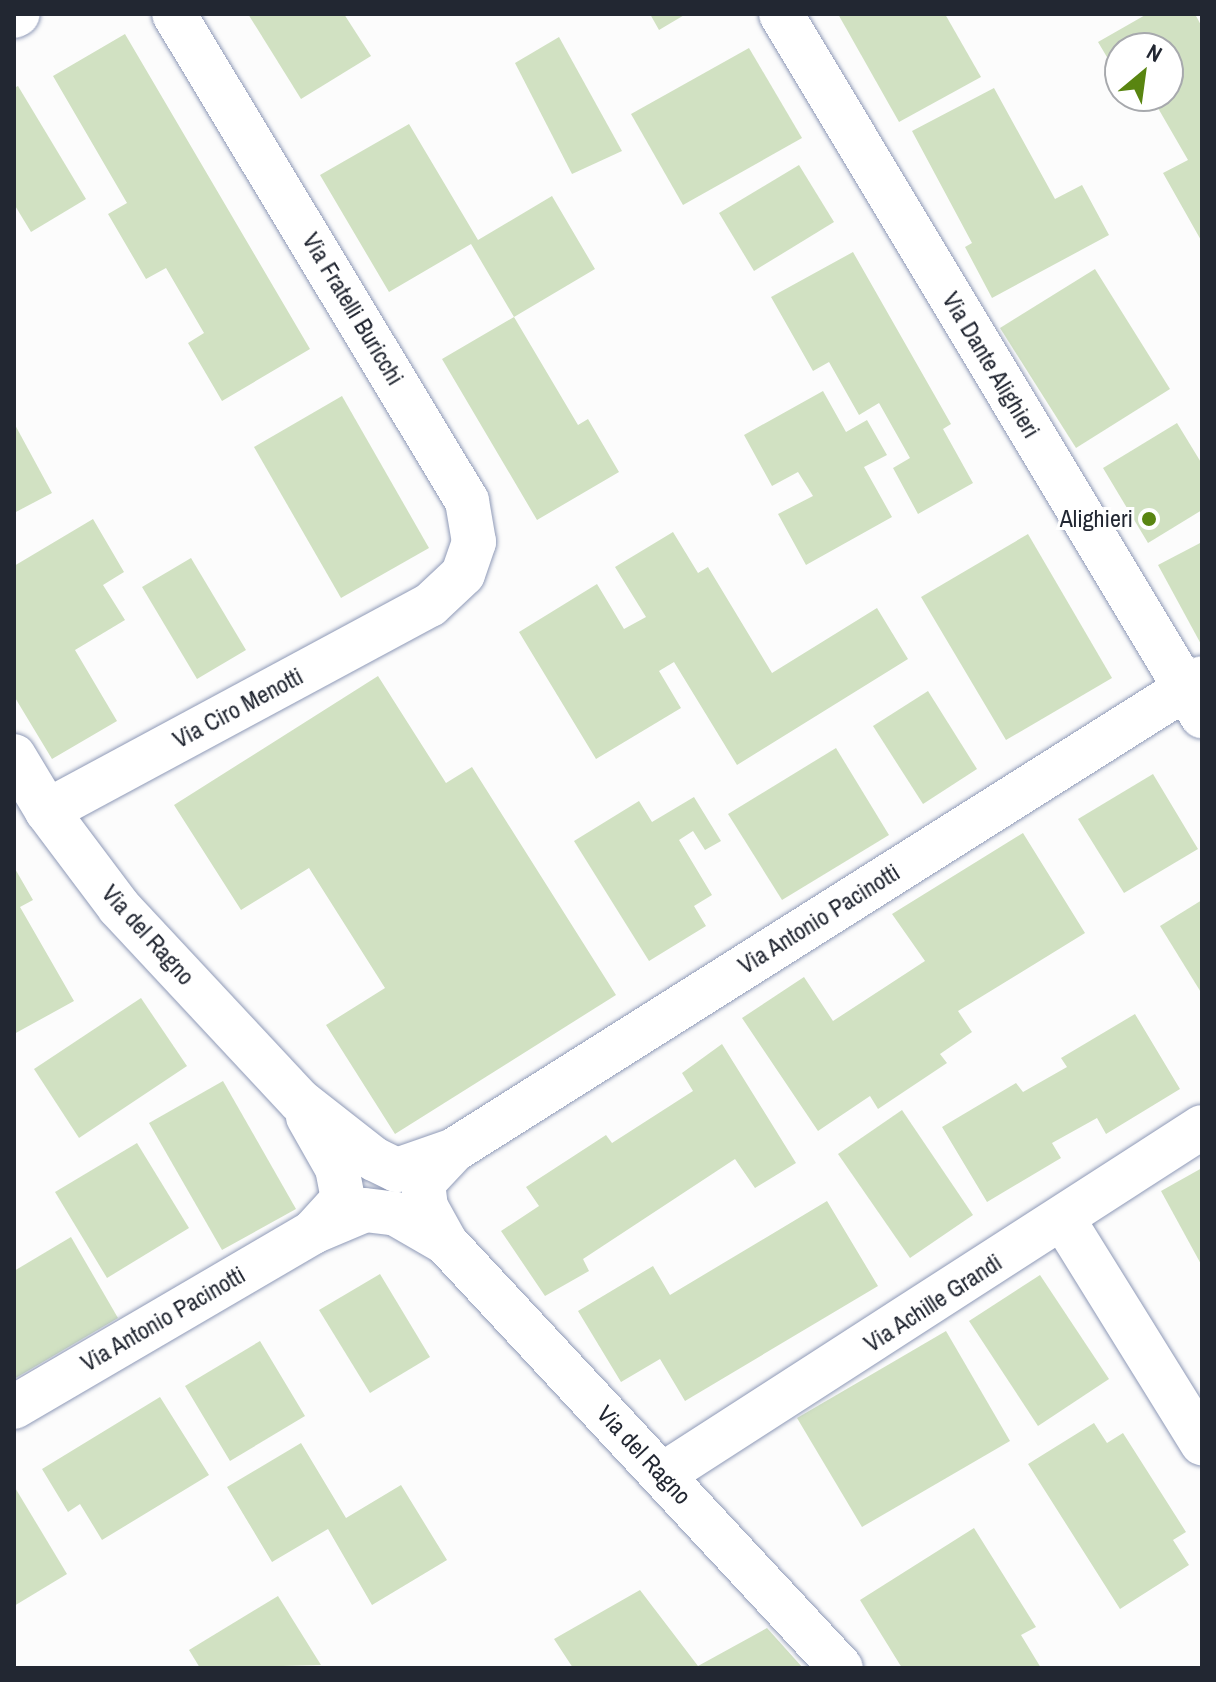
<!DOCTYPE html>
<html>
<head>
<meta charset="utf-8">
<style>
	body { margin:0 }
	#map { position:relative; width:1216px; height:1682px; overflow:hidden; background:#fcfcfc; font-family:"Archivo Narrow",sans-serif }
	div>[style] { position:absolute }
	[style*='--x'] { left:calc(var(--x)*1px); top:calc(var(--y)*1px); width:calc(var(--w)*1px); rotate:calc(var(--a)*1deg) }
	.building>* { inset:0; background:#d1e1c2 }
	.roads { filter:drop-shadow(0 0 2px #8f9ab7) drop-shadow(0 0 2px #8f9ab7) }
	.minor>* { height:44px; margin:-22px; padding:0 22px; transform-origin:22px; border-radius:22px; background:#fff }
	.tertiary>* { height:44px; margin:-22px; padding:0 22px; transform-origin:22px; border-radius:22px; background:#fff }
	.dots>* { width:22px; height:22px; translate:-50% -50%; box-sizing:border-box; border:4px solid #fff; border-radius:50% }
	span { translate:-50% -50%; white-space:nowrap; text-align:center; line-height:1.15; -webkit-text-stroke:6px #fff; paint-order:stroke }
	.street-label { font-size:24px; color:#222732 }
	.poi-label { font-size:24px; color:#222732 }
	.right { translate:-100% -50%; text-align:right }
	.frame { position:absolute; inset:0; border:16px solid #222732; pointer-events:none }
	.north { position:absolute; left:1104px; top:32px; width:80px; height:80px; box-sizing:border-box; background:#fff; border:2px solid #a7a9ad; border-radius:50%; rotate:29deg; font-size:22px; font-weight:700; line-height:32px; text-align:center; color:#222732 }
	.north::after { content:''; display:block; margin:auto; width:28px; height:36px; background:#598511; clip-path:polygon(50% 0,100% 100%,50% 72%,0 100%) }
</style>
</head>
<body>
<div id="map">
	<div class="building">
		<i style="clip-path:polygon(248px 14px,344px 14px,371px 56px,301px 99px)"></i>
		<i style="clip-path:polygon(650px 14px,686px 14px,659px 30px)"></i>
		<i style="clip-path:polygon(838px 14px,945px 14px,981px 77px,899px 122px)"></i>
		<i style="clip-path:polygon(1147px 14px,1195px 14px,1202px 27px,1202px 242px,1163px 173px,1188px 160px,1151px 96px,1168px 96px,1168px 48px,1120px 48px,1120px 79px,1098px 42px)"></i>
		<i style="clip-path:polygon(125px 34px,310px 349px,222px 401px,188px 343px,204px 333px,166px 268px,146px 279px,108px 214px,127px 203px,53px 76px)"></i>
		<i style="clip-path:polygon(559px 37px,622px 151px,572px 174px,515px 63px)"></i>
		<i style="clip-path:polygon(749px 48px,802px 138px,683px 205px,631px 114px)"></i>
		<i style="clip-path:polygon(18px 86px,86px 199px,31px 232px,14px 204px,14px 88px)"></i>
		<i style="clip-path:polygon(994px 88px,1055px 199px,1082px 185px,1109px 235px,992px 298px,965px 247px,972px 243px,912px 131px)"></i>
		<i style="clip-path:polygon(409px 124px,478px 240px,552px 196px,595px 269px,514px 317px,471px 244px,389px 292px,320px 175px)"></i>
		<i style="clip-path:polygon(799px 165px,834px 222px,754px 271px,719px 213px)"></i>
		<i style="clip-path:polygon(853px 252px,951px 424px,943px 429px,973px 483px,918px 514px,893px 468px,910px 458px,879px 403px,859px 415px,829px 362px,813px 371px,771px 297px)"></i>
		<i style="clip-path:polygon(1095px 269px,1170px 389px,1076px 448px,1000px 328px)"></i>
		<i style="clip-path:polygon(514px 317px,578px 425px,588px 419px,619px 472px,537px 520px,442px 359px)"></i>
		<i style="clip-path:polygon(823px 391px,846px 432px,867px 420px,887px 455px,864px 467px,892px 517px,806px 565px,778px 514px,813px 496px,798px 472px,772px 486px,744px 435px)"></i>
		<i style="clip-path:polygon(342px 396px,429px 548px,341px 598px,254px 447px)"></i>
		<i style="clip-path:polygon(14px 423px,52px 493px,14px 513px)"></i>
		<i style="clip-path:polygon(1177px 423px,1202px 464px,1202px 510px,1148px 543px,1103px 468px)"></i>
		<i style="clip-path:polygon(93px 519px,124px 572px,103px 585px,125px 620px,75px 650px,117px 721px,52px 759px,14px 696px,14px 566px)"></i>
		<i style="clip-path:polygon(673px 532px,698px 573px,708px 567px,772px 673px,877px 608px,908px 659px,737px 765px,674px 662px,659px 671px,681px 708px,596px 759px,519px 632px,597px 584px,624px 629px,646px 617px,615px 567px)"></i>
		<i style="clip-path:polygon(1028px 534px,1112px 678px,1006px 740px,921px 597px)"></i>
		<i style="clip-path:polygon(1202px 542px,1202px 646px,1158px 565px)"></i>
		<i style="clip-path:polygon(191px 558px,246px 650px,197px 679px,142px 587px)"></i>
		<i style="clip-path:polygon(378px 676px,446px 783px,472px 767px,616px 995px,395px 1134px,326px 1025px,385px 988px,309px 868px,241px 910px,174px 805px)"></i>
		<i style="clip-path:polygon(928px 691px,977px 769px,923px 804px,873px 726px)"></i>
		<i style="clip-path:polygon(836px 748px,889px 835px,782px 900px,728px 814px)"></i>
		<i style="clip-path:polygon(1153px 774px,1198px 849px,1124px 893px,1078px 819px)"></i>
		<i style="clip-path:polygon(694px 797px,721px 841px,705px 850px,693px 831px,679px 840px,712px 895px,694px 906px,706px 926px,649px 961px,574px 841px,639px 801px,652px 822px)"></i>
		<i style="clip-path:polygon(1023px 833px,1085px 933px,958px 1011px,972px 1032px,940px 1054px,947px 1063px,878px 1109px,870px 1096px,818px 1131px,742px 1018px,804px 977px,833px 1021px,925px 961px,892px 914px)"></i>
		<i style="clip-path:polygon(14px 867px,33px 900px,20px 907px,74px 1001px,14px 1034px)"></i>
		<i style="clip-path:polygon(1202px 900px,1202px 994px,1160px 926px)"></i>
		<i style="clip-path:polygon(141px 998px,187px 1066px,79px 1138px,34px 1069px)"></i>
		<i style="clip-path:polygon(1135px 1014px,1180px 1089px,1106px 1134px,1097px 1118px,1052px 1143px,1061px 1158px,987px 1202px,942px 1127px,1016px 1083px,1023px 1092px,1067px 1067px,1061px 1058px)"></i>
		<i style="clip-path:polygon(722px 1044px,796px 1163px,755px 1188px,735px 1159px,583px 1259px,589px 1271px,545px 1296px,501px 1231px,539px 1206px,526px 1187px,606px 1135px,612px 1143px,693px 1091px,682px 1073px)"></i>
		<i style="clip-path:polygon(223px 1081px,296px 1209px,222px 1250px,149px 1123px)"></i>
		<i style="clip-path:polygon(902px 1110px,973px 1215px,910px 1258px,838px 1154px)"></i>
		<i style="clip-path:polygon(137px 1143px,189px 1228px,107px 1278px,55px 1192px)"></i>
		<i style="clip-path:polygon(1202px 1168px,1202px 1266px,1161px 1191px)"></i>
		<i style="clip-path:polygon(827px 1201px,878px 1286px,685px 1401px,660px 1359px,621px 1382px,578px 1311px,653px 1266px,670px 1295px)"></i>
		<i style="clip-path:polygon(71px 1237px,118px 1318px,14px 1379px,14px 1271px)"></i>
		<i style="clip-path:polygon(380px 1274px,430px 1357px,370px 1393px,319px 1310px)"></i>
		<i style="clip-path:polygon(1040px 1275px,1109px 1379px,1038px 1426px,969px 1321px)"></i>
		<i style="clip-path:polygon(946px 1331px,1010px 1441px,862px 1527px,797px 1418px)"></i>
		<i style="clip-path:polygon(260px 1341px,305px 1416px,230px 1461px,185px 1386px)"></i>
		<i style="clip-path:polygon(160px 1397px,209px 1475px,102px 1540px,80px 1504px,68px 1512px,42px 1469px)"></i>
		<i style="clip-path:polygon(1094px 1423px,1107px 1443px,1123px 1433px,1186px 1532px,1173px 1540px,1189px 1565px,1120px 1609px,1028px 1464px)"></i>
		<i style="clip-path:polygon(301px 1443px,346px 1518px,401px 1485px,447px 1560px,372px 1605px,328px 1529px,272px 1562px,227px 1487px)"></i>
		<i style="clip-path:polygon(14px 1486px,67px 1574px,14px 1606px)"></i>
		<i style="clip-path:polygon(974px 1528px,1036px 1627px,1021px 1635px,1041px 1668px,902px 1668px,860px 1600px)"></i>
		<i style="clip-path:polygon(640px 1590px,698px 1666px,767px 1628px,803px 1668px,573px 1668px,554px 1639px)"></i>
		<i style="clip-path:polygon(278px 1596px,321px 1665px,200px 1668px,189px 1650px)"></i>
	</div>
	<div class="roads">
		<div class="minor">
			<i style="--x:781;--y:14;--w:819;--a:59.05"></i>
			<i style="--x:14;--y:756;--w:64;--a:59"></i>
			<i style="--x:47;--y:811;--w:120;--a:53.1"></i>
			<i style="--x:119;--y:907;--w:265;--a:47"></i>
			<i style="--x:300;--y:1101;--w:94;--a:38.1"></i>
			<i style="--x:374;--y:1159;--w:25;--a:26"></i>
			<i style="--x:397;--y:1170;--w:60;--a:-19.3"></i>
			<i style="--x:454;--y:1150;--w:884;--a:-32.25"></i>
			<i style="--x:47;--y:811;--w:435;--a:-28.3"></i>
			<i style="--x:430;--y:605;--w:45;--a:-43.2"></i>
			<i style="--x:463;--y:574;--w:34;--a:-71"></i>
			<i style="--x:474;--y:542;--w:42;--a:-99.7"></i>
			<i style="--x:467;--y:501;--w:568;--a:-121.03"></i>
			<i style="--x:308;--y:1117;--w:59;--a:60.4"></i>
			<i style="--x:337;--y:1168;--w:32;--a:79"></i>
			<i style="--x:343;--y:1199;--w:45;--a:132.3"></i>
			<i style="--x:454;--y:1150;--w:45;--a:133.2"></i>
			<i style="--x:423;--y:1183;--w:24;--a:83"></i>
			<i style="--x:426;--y:1207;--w:41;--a:60.9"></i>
			<i style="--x:446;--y:1243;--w:580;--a:47.1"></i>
			<i style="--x:1063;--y:1219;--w:264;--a:58.2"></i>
			<i style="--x:14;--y:1407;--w:346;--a:-30.3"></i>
			<i style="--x:313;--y:1232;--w:56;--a:-22.9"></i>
			<i style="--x:365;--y:1210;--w:31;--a:7"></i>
			<i style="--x:396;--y:1214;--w:58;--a:30.1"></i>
			<i style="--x:662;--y:1475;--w:642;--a:-32.8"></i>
		</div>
		<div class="tertiary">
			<i style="--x:14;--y:16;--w:4;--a:-27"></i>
		</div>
	</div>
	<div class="dots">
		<i style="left:1149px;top:519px;background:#598511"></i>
	</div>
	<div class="street-label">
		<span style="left:353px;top:309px;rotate:59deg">Via Fratelli Buricchi</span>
		<span style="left:991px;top:365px;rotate:59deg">Via Dante Alighieri</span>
		<span style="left:238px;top:708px;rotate:-28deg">Via Ciro Menotti</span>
		<span style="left:819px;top:919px;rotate:-32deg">Via Antonio Pacinotti</span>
		<span style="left:148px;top:935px;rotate:48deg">Via del Ragno</span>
		<span style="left:933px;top:1303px;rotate:-33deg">Via Achille Grandi</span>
		<span style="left:163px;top:1319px;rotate:-30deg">Via Antonio Pacinotti</span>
		<span style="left:644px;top:1455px;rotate:47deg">Via del Ragno</span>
	</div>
	<div class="poi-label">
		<span class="right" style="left:1133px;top:519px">Alighieri</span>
	</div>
	<div class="frame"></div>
	<div class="north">N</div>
</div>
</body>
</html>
